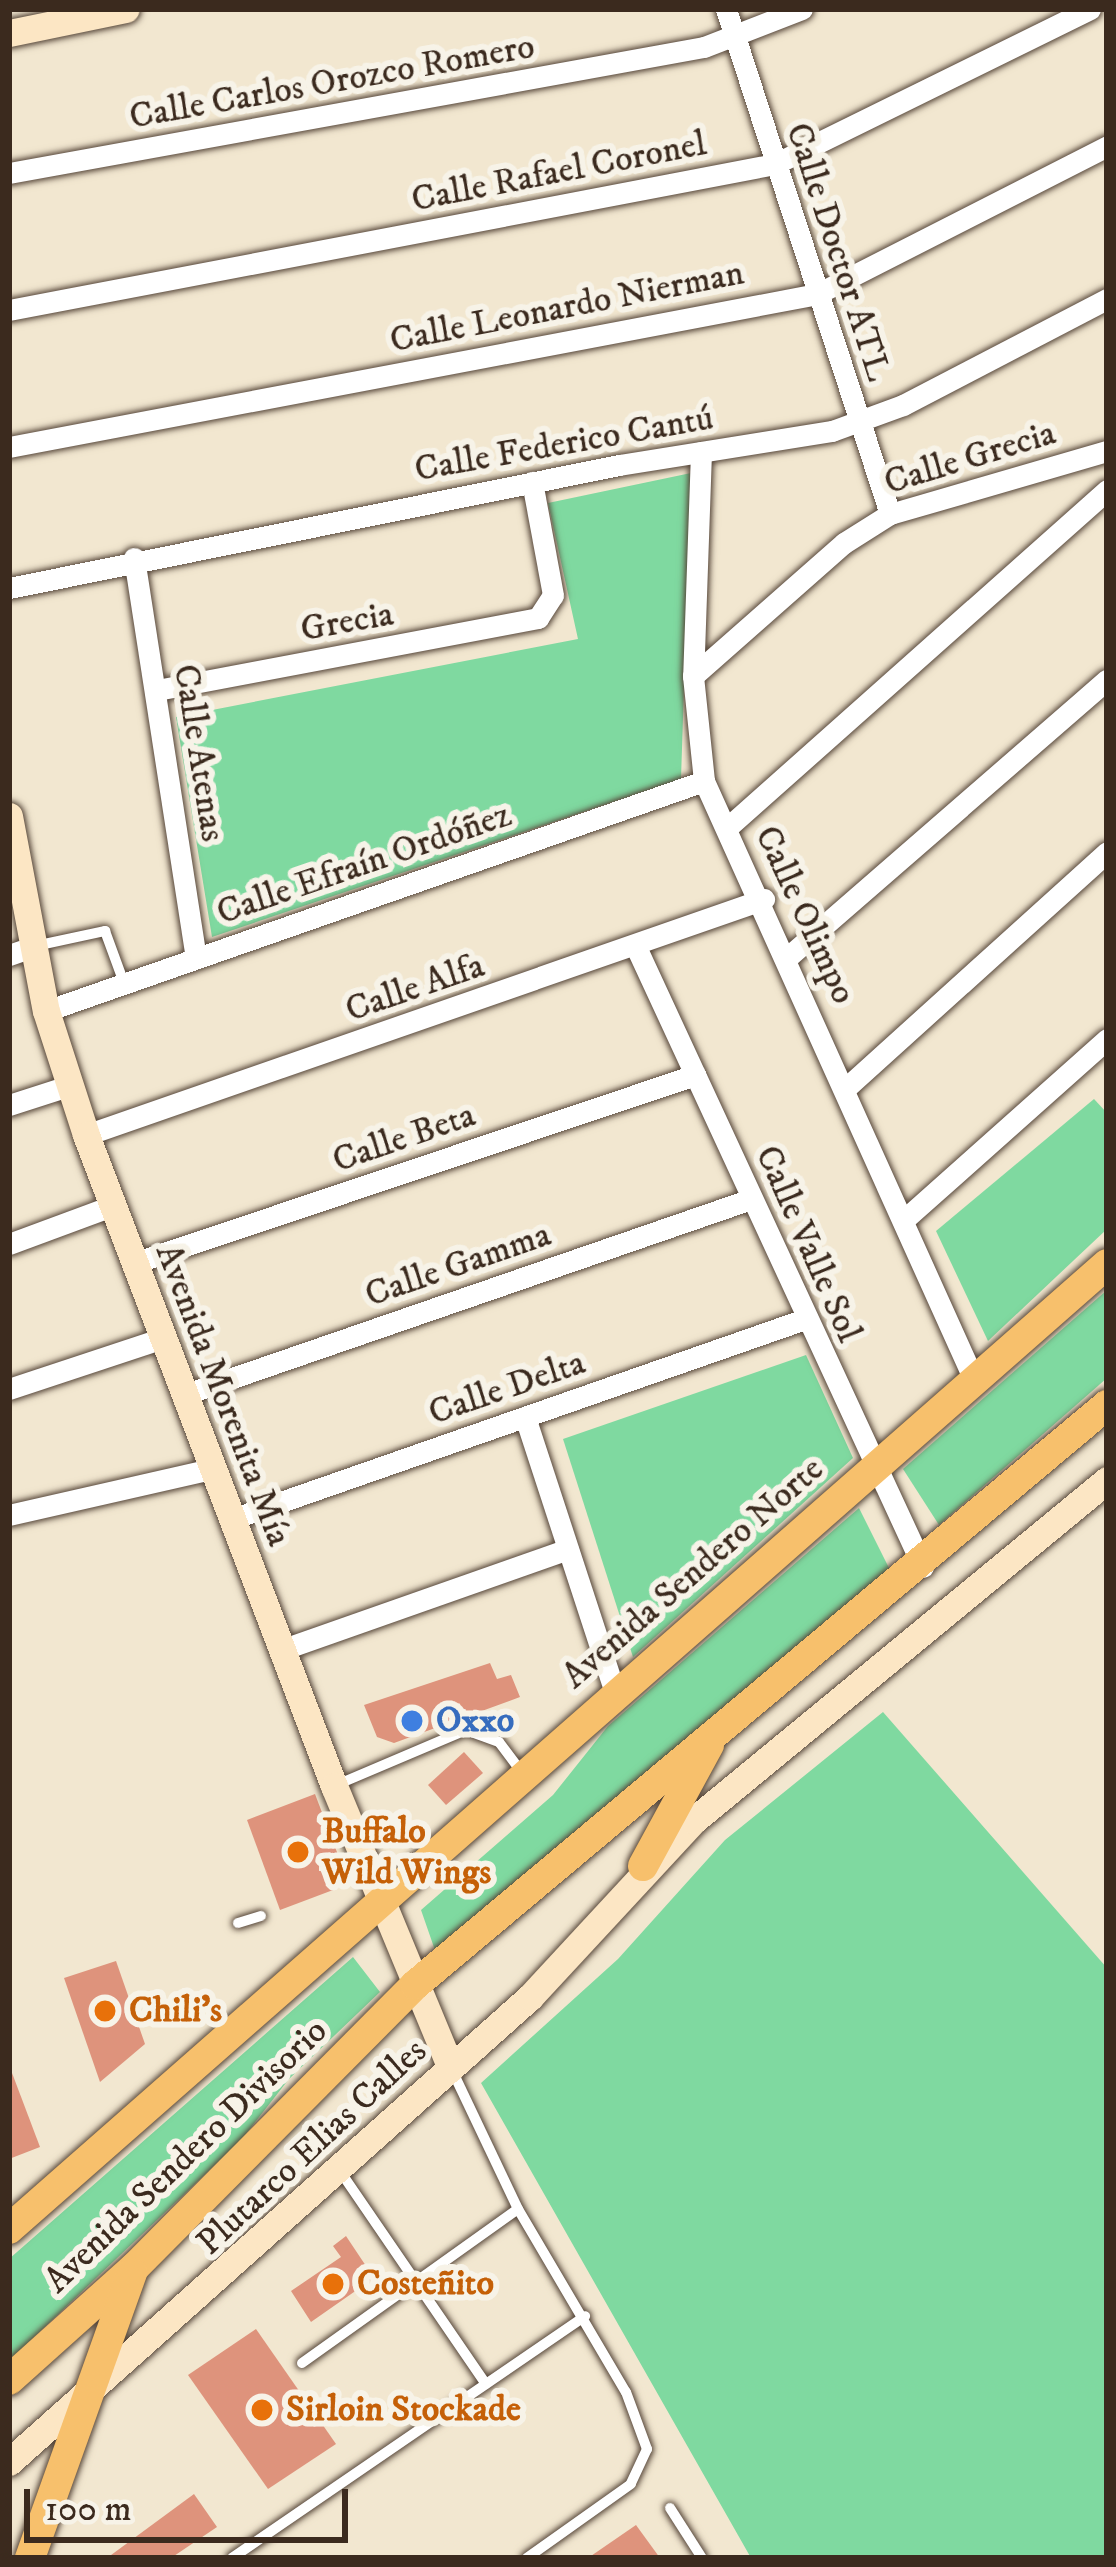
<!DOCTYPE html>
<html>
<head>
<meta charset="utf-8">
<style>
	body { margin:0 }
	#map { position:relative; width:1116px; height:2567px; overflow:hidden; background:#f2e7d0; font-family:"IM FELL DW Pica",serif }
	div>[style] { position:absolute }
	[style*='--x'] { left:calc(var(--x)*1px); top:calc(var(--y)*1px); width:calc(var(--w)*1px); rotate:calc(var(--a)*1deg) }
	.green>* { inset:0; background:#7fd9a0 }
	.building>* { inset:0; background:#de937c }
	.roads { filter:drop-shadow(0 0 3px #564639) drop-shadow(0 0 3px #564639) }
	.lane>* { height:10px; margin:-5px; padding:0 5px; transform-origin:5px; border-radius:5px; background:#fff }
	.street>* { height:21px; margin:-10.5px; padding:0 10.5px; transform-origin:10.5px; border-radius:10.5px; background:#fff }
	.secondary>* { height:27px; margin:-13.5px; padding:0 13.5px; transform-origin:13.5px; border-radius:13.5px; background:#fce6c4 }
	.primary>* { height:30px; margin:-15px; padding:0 15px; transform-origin:15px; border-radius:15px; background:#f7c06c }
	.dots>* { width:33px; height:33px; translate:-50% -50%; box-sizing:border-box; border:6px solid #f7f3e8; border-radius:50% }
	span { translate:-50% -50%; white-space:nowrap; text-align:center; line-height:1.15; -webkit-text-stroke:12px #f7f3e8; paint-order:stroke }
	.street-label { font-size:36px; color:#3b2a1e }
	.shop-label { font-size:36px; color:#366cbe; font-weight:700 }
	.left { translate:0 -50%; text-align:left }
	.food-label { font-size:36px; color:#c56008; font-weight:700 }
	.frame { position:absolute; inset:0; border:12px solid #3b2a1e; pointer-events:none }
	.scale { position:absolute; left:24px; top:2489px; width:324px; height:54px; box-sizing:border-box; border:6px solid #3b2a1e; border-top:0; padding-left:15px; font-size:36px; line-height:42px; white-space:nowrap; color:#3b2a1e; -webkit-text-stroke:9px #f7f3e8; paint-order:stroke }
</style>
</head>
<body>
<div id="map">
	<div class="green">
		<i style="clip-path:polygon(691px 473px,681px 779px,212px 937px,176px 717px,578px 639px,548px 503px)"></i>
		<i style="clip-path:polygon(1094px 1099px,1107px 1113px,1107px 1229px,988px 1341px,936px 1231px)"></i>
		<i style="clip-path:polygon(1107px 1290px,1107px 1378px,939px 1525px,903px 1469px)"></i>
		<i style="clip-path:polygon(806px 1355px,853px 1458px,633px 1657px,563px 1439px)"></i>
		<i style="clip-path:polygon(859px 1508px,891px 1572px,437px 1956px,421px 1910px,553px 1795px,608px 1726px)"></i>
		<i style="clip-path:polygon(883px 1712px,1107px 1968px,1107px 2558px,751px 2558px,481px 2083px,618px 1959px,725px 1840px)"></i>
		<i style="clip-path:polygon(353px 1957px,380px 1992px,289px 2079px,241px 2140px,9px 2361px,9px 2259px)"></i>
	</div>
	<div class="building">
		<i style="clip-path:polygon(490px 1663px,497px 1679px,511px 1675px,520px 1697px,394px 1743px,377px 1737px,364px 1705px)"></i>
		<i style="clip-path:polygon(464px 1752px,483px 1773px,446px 1805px,428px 1785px)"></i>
		<i style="clip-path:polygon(315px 1794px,349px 1884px,280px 1910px,247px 1820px)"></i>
		<i style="clip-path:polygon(116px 1961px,145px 2044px,100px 2082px,64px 1978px)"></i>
		<i style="clip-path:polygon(9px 2065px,40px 2147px,9px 2159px)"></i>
		<i style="clip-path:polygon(346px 2236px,374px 2278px,311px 2322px,291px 2291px,341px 2257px,333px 2246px)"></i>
		<i style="clip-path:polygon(256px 2329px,336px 2444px,268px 2489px,188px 2375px)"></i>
		<i style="clip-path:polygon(194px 2494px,217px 2527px,171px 2558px,107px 2558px)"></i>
		<i style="clip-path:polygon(636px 2525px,660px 2558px,588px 2558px)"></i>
	</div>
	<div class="roads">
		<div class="lane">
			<i style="--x:35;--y:946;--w:72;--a:-12.1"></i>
			<i style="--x:105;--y:931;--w:55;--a:69.9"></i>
			<i style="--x:334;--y:1786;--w:143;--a:-23"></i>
			<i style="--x:466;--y:1730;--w:35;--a:20"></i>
			<i style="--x:499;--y:1742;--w:39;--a:53"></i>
			<i style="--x:238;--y:1923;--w:24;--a:-17"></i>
			<i style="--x:451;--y:2068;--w:156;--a:64.6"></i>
			<i style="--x:518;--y:2209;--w:212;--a:59.5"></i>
			<i style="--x:626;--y:2392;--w:61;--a:69.8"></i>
			<i style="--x:647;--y:2449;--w:38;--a:115"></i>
			<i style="--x:631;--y:2484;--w:128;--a:144.6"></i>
			<i style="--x:340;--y:2171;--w:258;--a:55.6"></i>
			<i style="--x:302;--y:2363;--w:265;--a:-35.5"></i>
			<i style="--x:670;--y:2508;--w:59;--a:57.4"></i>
			<i style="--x:232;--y:2558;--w:428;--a:-34.4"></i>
		</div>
		<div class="street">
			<i style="--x:726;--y:9;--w:531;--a:72.01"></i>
			<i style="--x:9;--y:173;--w:706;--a:-10.28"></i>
			<i style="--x:704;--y:47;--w:105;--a:-21.2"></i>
			<i style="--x:9;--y:310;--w:780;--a:-10.79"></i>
			<i style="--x:775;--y:164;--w:351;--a:-26.2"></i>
			<i style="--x:9;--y:447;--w:822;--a:-10.72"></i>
			<i style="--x:817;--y:294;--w:326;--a:-27"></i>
			<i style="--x:701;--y:452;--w:224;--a:92"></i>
			<i style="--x:693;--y:676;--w:106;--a:84"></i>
			<i style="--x:704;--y:781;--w:659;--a:65.73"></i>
			<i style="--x:134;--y:558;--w:405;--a:81.2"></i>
			<i style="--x:9;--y:588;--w:622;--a:-11.4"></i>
			<i style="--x:619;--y:465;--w:216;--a:-9.1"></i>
			<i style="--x:832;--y:431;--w:76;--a:-20.1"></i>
			<i style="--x:903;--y:405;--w:230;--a:-27.5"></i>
			<i style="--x:693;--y:676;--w:201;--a:-41.4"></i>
			<i style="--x:844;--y:543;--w:54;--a:-32.2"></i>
			<i style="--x:890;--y:514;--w:226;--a:-16.2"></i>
			<i style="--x:157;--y:690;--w:388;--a:-10.7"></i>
			<i style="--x:538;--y:618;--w:27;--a:-57"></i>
			<i style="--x:553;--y:595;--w:115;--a:-100.5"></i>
			<i style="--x:728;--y:827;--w:507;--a:-41.64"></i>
			<i style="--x:636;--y:947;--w:683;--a:65.16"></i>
			<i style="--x:9;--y:955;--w:24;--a:-19"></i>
			<i style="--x:789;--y:956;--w:421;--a:-41"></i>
			<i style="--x:46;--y:1011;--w:697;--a:-19.27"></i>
			<i style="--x:847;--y:1087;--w:350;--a:-42.1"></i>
			<i style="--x:9;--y:1105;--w:62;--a:-17.9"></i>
			<i style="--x:86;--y:1135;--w:718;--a:-19.19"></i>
			<i style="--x:906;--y:1218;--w:269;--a:-41.7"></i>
			<i style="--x:9;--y:1244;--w:110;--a:-20.3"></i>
			<i style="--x:134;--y:1263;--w:592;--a:-18.53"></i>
			<i style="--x:9;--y:1389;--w:162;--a:-18.3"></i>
			<i style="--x:186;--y:1394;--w:598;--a:-19.04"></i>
			<i style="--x:525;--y:1417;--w:290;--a:71.9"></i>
			<i style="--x:9;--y:1515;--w:208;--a:-12.8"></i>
			<i style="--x:232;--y:1519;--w:607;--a:-19.24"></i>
			<i style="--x:281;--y:1650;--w:304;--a:-19.4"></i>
		</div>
		<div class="secondary">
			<i style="--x:9;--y:33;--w:119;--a:-11.6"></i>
			<i style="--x:9;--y:816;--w:198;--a:79.3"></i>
			<i style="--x:46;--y:1011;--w:130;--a:72.1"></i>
			<i style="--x:86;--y:1135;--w:697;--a:69.15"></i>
			<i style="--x:334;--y:1786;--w:305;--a:67.5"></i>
			<i style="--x:9;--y:2462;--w:698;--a:-41.75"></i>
			<i style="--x:530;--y:1997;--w:241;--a:-47.2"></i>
			<i style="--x:694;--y:1820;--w:535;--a:-39.46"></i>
		</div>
		<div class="primary">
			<i style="--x:643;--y:1866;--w:138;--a:-61.4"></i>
			<i style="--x:9;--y:2229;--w:1462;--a:-41.31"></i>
			<i style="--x:9;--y:2380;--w:168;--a:-41.9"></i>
			<i style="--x:134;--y:2268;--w:399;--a:-45.2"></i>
			<i style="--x:415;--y:1985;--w:903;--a:-39.97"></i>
			<i style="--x:30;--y:2558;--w:303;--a:-70.3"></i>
		</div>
	</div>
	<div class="dots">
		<i style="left:412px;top:1721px;background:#3f7fe0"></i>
		<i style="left:298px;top:1852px;background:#e8710a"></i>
		<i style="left:105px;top:2011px;background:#e8710a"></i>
		<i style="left:333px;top:2284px;background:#e8710a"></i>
		<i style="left:262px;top:2410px;background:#e8710a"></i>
	</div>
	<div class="street-label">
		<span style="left:332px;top:82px;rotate:-10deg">Calle Carlos Orozco Romero</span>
		<span style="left:559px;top:172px;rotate:-11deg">Calle Rafael Coronel</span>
		<span style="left:838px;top:252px;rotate:72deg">Calle Doctor ATL</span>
		<span style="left:567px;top:307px;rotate:-11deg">Calle Leonardo Nierman</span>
		<span style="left:564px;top:444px;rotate:-10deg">Calle Federico Cantú</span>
		<span style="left:970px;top:458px;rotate:-17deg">Calle Grecia</span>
		<span style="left:347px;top:622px;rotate:-10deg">Grecia</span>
		<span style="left:199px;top:753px;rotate:81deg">Calle Atenas</span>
		<span style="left:364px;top:864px;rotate:-19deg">Calle Efraín Ordóñez</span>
		<span style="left:805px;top:915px;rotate:65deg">Calle Olimpo</span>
		<span style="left:415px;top:988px;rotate:-19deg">Calle Alfa</span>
		<span style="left:404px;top:1138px;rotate:-19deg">Calle Beta</span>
		<span style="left:808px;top:1244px;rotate:66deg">Calle Valle Sol</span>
		<span style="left:458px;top:1265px;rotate:-19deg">Calle Gamma</span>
		<span style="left:507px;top:1388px;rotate:-19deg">Calle Delta</span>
		<span style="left:223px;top:1395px;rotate:69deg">Avenida Morenita Mía</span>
		<span style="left:693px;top:1573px;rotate:-41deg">Avenida Sendero Norte</span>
		<span style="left:312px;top:2147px;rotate:-43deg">Plutarco Elias Calles</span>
		<span style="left:186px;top:2156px;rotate:-44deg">Avenida Sendero Divisorio</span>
	</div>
	<div class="shop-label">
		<span class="left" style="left:436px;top:1721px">Oxxo</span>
	</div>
	<div class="food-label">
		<span class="left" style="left:322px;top:1852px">Buffalo<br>Wild Wings</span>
		<span class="left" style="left:129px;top:2011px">Chili's</span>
		<span class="left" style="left:357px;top:2284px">Costeñito</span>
		<span class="left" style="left:286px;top:2410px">Sirloin Stockade</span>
	</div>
	<div class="frame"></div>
	<div class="scale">100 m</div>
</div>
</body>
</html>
